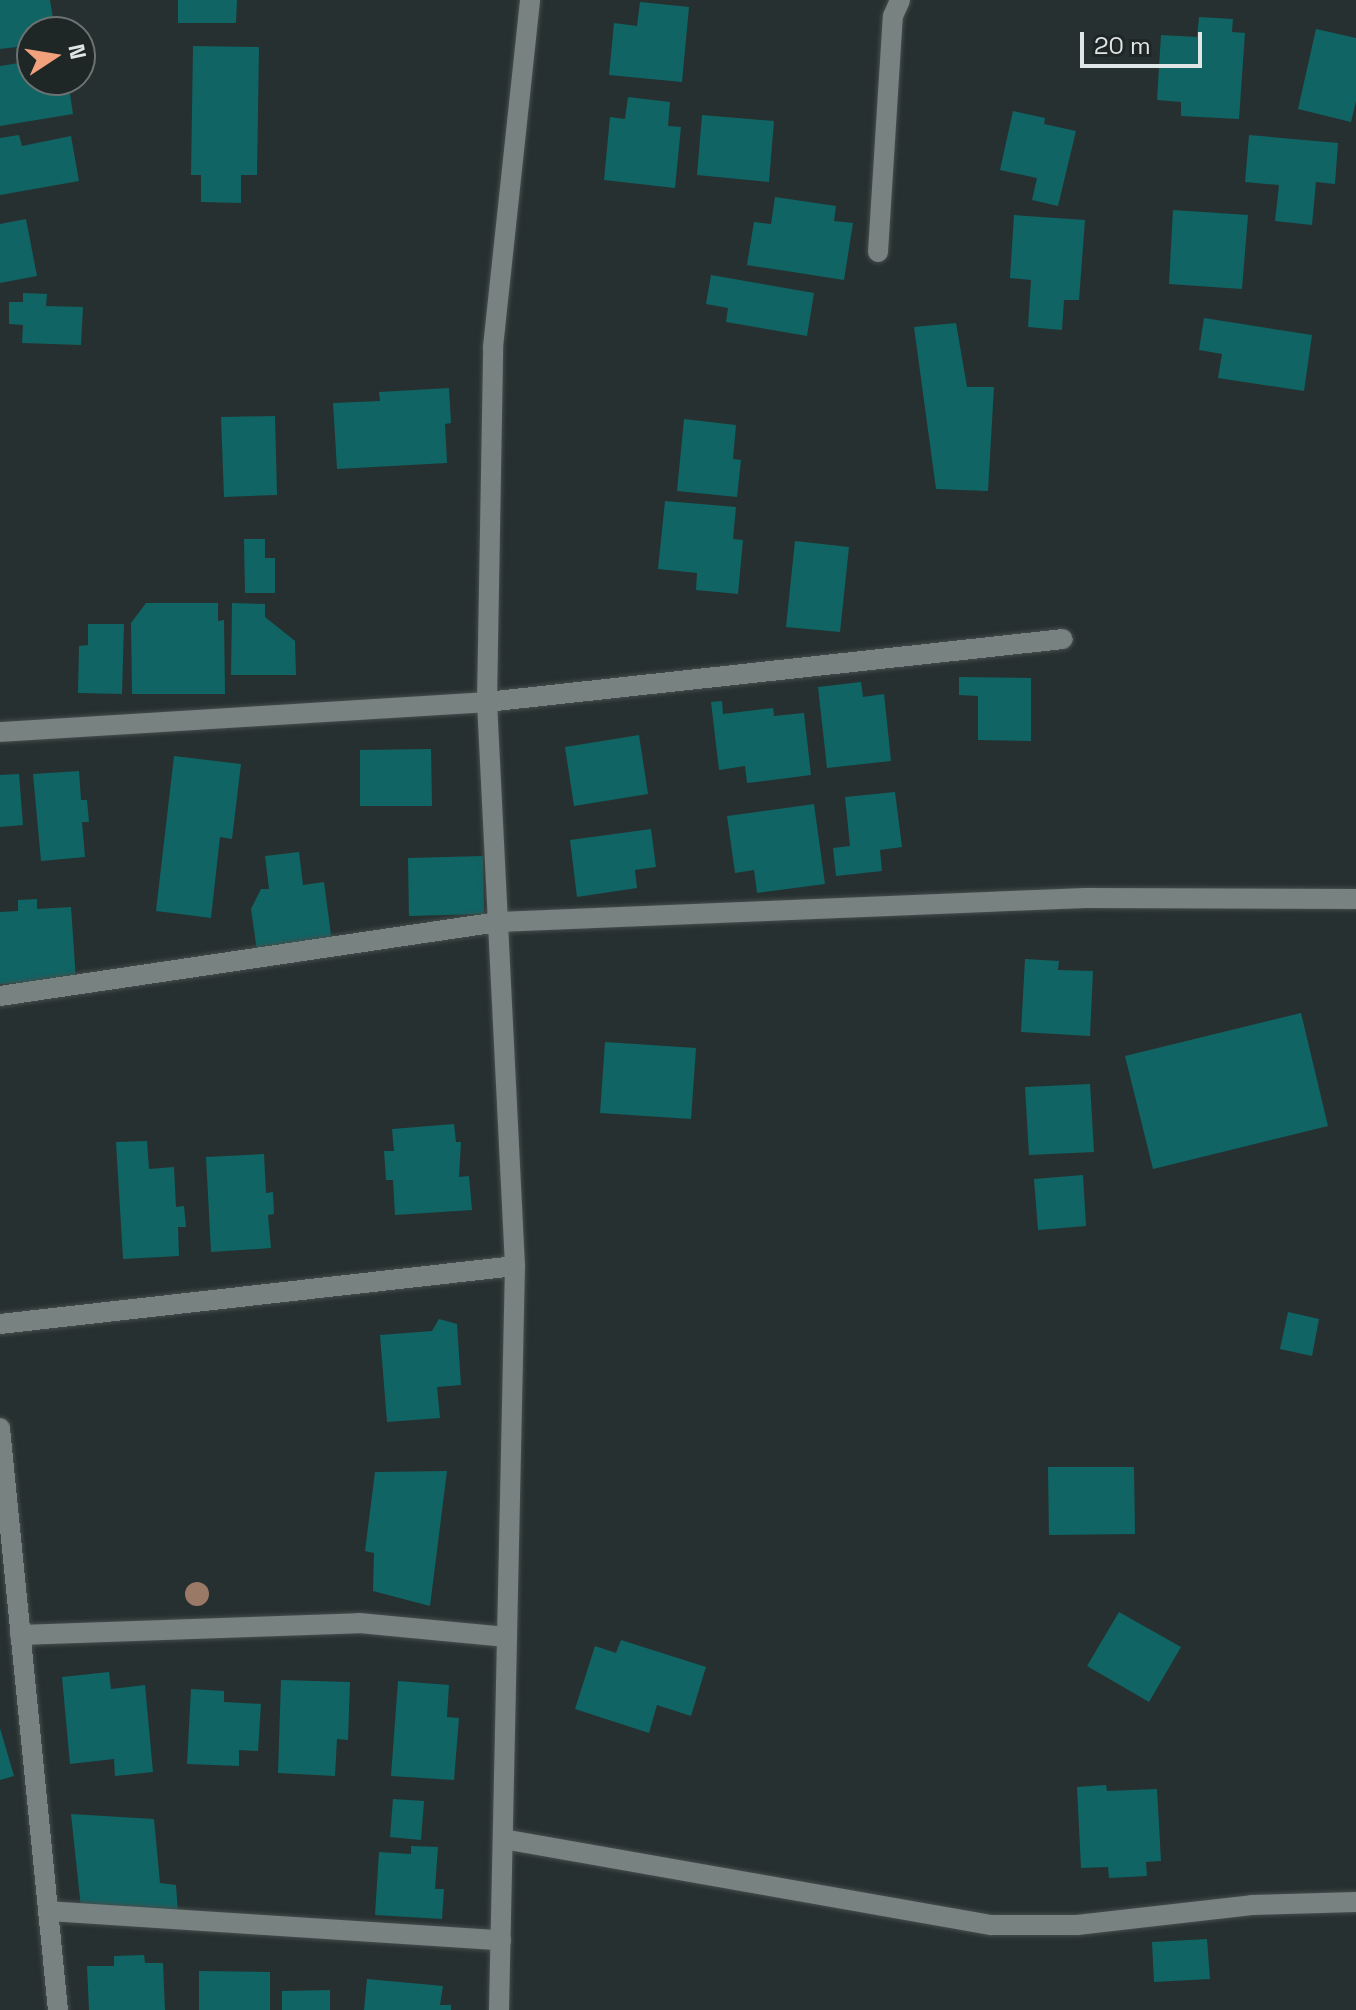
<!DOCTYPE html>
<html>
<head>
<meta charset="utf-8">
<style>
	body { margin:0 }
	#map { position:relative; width:1356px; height:2010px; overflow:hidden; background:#273030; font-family:"Space Grotesk",sans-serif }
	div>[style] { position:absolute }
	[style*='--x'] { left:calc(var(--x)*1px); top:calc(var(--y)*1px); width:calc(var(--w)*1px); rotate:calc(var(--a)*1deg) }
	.building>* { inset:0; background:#106464 }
	.roads { filter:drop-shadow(0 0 2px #464d4d) drop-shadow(0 0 2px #464d4d) }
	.minor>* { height:20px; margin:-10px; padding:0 10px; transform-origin:10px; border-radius:10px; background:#788281 }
	.trees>* { width:24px; height:24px; margin:-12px; border-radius:50%; background:#9a7967 }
	span { translate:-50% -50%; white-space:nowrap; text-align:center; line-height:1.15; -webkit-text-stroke:6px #1e2626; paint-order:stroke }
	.north { position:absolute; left:16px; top:16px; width:80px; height:80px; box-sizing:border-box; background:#1e2626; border:2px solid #6c7272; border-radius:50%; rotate:78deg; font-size:22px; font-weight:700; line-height:32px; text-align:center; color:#e0e5e5 }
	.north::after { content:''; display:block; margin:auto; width:28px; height:36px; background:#f1a17c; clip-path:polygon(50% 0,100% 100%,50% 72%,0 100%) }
	.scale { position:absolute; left:1080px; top:32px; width:122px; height:36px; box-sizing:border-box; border:4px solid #e0e5e5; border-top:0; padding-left:10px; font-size:24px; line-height:28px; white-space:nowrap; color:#e0e5e5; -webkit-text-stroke:6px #1e2626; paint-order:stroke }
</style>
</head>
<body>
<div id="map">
	<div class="building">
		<i style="clip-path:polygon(0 0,50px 0,55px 32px,32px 32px,32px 45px,0 49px)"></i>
		<i style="clip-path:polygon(178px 0,237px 0,236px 23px,178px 23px)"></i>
		<i style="clip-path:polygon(640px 2px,689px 7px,682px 82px,609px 75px,614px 23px,637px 26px)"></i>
		<i style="clip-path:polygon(1199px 17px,1233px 19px,1232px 32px,1245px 33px,1239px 119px,1181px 116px,1181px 102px,1157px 100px,1161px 35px,1197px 37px)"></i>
		<i style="clip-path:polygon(1316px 29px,1356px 38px,1356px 101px,1351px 122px,1298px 109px)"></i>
		<i style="clip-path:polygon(193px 46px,259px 47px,257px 175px,241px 175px,241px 203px,201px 202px,201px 175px,191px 175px)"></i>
		<i style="clip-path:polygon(32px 61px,32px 80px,68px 80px,73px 114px,0 126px,0 66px)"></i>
		<i style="clip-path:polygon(628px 97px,670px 102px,668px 126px,681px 127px,675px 188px,604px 180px,610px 117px,625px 119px)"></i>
		<i style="clip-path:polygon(1013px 111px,1045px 118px,1044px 124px,1076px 131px,1058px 206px,1032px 200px,1037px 178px,1000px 170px)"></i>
		<i style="clip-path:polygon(702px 115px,774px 121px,769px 182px,697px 175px)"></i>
		<i style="clip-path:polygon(19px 135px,22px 146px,71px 136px,79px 181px,0 195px,0 138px)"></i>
		<i style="clip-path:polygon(1249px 135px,1338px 143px,1335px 184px,1316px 182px,1312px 225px,1275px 221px,1279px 185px,1245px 182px)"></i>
		<i style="clip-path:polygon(775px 197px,836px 206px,834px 221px,853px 223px,844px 280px,747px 265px,754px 222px,771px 224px)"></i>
		<i style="clip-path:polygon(1173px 210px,1248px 215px,1242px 289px,1169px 284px)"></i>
		<i style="clip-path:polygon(1014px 215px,1085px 220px,1079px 300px,1064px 300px,1062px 330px,1028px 327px,1031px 280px,1010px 278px)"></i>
		<i style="clip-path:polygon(26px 219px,37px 276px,0 283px,0 224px)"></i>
		<i style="clip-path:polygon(711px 275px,814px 293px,807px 336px,726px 322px,728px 308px,706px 304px)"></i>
		<i style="clip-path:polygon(23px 293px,47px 294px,46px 306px,83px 307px,81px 345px,22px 343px,23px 325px,9px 324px,9px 302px,23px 302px)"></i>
		<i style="clip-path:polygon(1204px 318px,1312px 335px,1304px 391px,1218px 378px,1222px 354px,1199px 350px)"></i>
		<i style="clip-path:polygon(956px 323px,967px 387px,994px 387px,988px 491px,936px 489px,914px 327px)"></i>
		<i style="clip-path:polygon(449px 388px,451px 423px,445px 424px,447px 463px,337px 469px,333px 403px,380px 401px,379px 392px)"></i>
		<i style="clip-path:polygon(275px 416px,277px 495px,224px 497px,221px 417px)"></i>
		<i style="clip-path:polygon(684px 419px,736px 425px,733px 459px,741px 460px,737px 497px,677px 491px)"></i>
		<i style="clip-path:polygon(665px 501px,736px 507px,733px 539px,743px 540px,738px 594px,696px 590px,697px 573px,658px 569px)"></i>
		<i style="clip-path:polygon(244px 539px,265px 539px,265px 558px,275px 558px,275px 593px,245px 593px)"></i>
		<i style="clip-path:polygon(795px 541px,849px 547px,840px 632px,786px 627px)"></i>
		<i style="clip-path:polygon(146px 603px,218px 603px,218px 621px,224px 620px,225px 694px,132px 694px,131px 623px)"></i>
		<i style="clip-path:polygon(232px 603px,265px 604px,265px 617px,295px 641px,296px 675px,231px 675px)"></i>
		<i style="clip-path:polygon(88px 624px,124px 624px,122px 694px,78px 693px,79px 646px,88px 645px)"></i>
		<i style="clip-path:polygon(959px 677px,1031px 678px,1031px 741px,978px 740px,978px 696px,959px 695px)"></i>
		<i style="clip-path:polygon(861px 682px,863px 697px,884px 694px,891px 761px,827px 768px,818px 687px)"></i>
		<i style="clip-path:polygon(722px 701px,723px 714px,773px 708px,774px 716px,804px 713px,811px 775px,747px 783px,745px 766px,719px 770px,711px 702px)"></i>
		<i style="clip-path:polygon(639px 735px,648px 794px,574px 806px,565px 747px)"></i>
		<i style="clip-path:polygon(431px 749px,432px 806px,360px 806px,360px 750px)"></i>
		<i style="clip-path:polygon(174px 756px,241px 764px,232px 839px,220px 837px,211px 918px,156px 911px)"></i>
		<i style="clip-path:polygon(79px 771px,81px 800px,87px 800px,89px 822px,82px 822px,85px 857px,41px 861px,33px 774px)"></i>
		<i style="clip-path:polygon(19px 774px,23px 825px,0 827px,0 775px)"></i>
		<i style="clip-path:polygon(895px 792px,902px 847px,880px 850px,882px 871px,836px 876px,833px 848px,850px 846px,845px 797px)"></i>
		<i style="clip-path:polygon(814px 804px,825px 884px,757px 893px,754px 870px,735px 873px,727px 816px)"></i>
		<i style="clip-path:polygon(651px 829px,656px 867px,635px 870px,637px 888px,577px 897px,570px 840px)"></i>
		<i style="clip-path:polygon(299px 852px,303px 885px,324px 882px,332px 942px,257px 951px,251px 909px,261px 889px,269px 889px,265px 856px)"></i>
		<i style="clip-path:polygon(483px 856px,484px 914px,409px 916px,408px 858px)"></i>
		<i style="clip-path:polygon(37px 899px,37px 909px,71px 907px,76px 980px,0 984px,0 912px,18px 911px,18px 900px)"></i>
		<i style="clip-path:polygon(1025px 959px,1059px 961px,1058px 970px,1093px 971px,1090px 1036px,1021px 1032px)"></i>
		<i style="clip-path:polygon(1301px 1013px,1328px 1126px,1153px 1169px,1125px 1056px)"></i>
		<i style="clip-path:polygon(605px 1042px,696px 1048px,691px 1119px,600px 1113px)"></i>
		<i style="clip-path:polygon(1090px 1084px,1094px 1152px,1029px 1155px,1025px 1087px)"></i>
		<i style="clip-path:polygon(454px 1124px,456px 1142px,461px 1142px,459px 1177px,469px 1176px,472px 1210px,395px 1215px,393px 1180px,386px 1180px,384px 1151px,394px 1151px,392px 1129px)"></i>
		<i style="clip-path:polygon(147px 1141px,149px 1169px,174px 1167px,176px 1207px,184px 1206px,186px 1227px,178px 1227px,179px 1256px,123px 1259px,116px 1142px)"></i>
		<i style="clip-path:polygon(264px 1154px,266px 1193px,273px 1192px,274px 1214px,268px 1215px,271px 1248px,211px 1252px,206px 1157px)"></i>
		<i style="clip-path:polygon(1083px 1175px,1086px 1226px,1038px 1230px,1034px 1179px)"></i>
		<i style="clip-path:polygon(1288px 1312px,1319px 1319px,1312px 1356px,1280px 1349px)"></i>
		<i style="clip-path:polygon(439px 1319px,457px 1324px,461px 1385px,437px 1387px,440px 1418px,387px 1422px,380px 1335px,432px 1331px)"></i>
		<i style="clip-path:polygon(1048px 1467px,1134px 1467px,1135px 1534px,1049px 1535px)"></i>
		<i style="clip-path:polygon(447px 1471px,430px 1606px,373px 1591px,374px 1553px,365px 1551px,375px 1472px)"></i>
		<i style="clip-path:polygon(1119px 1612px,1181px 1647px,1149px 1702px,1087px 1666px)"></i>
		<i style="clip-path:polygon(621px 1640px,706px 1667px,691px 1716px,657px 1705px,649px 1733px,575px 1709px,595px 1646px,616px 1653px)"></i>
		<i style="clip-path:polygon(109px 1672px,111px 1689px,145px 1685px,153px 1772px,115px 1776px,114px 1759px,70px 1764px,62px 1677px)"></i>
		<i style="clip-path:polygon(281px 1680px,350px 1682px,348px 1740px,337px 1739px,335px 1776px,278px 1773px)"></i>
		<i style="clip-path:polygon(398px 1681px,449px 1685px,447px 1717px,459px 1718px,454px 1780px,391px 1776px)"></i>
		<i style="clip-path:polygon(191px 1689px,224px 1691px,224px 1702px,261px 1704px,258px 1751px,239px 1750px,239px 1766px,187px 1764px)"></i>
		<i style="clip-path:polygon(0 1728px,14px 1776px,0 1780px)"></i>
		<i style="clip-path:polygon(1106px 1785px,1107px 1791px,1157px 1789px,1161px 1861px,1146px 1862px,1147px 1876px,1109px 1878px,1108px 1867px,1081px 1868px,1077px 1787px)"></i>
		<i style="clip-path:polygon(393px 1799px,424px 1801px,421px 1840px,390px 1837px)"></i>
		<i style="clip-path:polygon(71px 1814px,154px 1819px,160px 1883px,176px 1885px,178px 1913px,81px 1908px)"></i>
		<i style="clip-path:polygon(411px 1846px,438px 1847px,435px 1889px,444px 1889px,442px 1919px,375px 1915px,379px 1852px,411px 1854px)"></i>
		<i style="clip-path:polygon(1207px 1939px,1210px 1979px,1154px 1982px,1152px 1942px)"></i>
		<i style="clip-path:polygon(144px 1955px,145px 1963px,163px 1963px,165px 2010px,89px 2010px,87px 1966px,114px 1966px,114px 1956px)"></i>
		<i style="clip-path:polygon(199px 1971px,270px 1972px,270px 2010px,199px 2010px)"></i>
		<i style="clip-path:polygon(367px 1979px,443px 1986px,440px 2005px,451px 2005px,451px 2010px,364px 2010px)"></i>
		<i style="clip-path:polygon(330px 1990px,330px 2010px,282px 2010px,282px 1991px)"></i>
	</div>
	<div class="roads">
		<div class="minor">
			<i style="--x:878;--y:252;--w:236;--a:-86.4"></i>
			<i style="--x:893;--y:16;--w:17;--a:-66"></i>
			<i style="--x:0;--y:732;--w:488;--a:-3.5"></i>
			<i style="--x:487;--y:702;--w:579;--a:-6.24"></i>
			<i style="--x:0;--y:996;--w:503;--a:-8.45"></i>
			<i style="--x:498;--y:922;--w:588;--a:-2.34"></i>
			<i style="--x:1086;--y:898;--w:270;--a:0.2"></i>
			<i style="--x:0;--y:1324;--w:518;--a:-6.43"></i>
			<i style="--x:0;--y:1428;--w:585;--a:84.31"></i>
			<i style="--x:20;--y:1635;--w:339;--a:-2"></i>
			<i style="--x:359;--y:1623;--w:148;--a:5.4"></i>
			<i style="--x:503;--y:1839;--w:496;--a:10"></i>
			<i style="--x:991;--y:1925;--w:86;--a:0"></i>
			<i style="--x:1077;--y:1925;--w:176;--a:-6.5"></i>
			<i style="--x:1252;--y:1905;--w:104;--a:-1.7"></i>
			<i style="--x:48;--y:1911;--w:454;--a:3.7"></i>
			<i style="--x:499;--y:2010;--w:744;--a:-88.77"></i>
			<i style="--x:515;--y:1266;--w:565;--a:-92.84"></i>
			<i style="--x:487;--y:702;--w:355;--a:-89"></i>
			<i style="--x:493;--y:347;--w:349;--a:-83.9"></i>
		</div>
	</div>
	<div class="trees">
		<i style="left:197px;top:1594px"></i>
	</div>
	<div class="north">N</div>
	<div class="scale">20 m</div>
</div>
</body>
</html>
